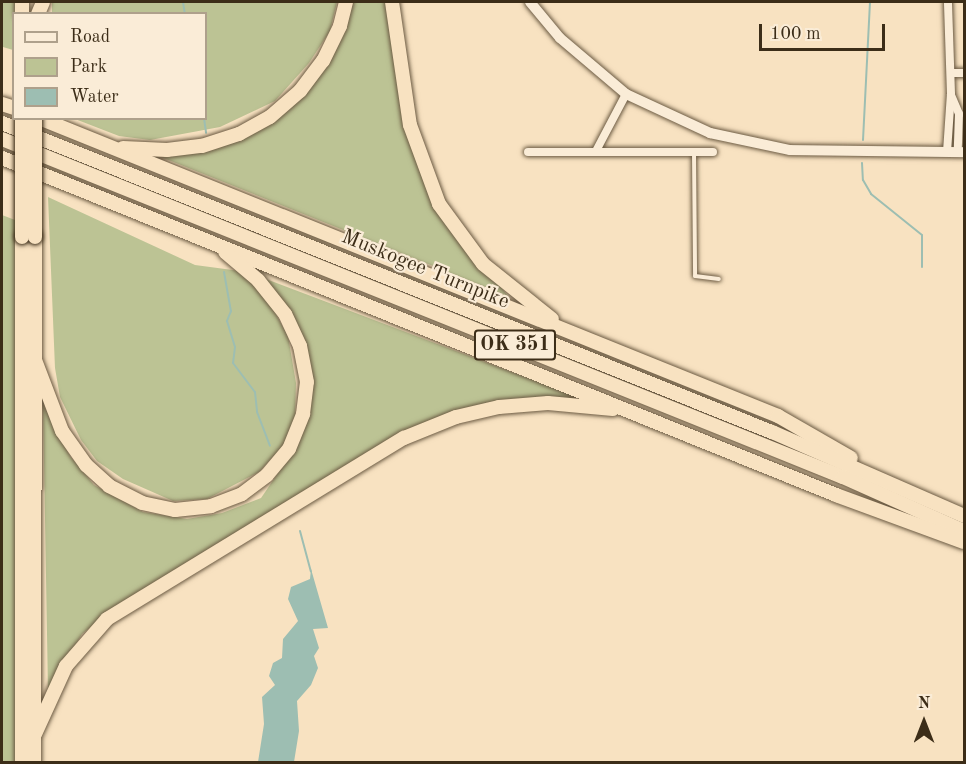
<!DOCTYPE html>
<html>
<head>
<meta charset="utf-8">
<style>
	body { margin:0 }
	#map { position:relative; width:966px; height:764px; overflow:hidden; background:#f8e2c1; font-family:"Old Standard TT",serif }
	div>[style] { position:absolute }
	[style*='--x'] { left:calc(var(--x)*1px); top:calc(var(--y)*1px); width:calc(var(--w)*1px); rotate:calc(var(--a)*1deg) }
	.green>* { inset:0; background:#bcc394 }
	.water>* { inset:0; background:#9dbeb2 }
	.stream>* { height:2px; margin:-1px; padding:0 1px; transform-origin:1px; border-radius:1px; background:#9dbeb2 }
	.roads { filter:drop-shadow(0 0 2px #6b5a42) drop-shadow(0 0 2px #6b5a42) }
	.lane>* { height:4px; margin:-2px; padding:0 2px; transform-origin:2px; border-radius:2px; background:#faecd7 }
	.street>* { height:8px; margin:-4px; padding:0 4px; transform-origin:4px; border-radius:4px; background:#faecd7 }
	.secondary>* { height:10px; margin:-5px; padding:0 5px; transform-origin:5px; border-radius:5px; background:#faecd7 }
	.highway>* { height:14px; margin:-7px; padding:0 7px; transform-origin:7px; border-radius:7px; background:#f8e2c1 }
	.bridges { filter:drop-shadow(0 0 2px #3c2d18) drop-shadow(0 0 2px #3c2d18) }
	.highway-bridge>* { height:14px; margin:-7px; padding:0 7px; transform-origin:7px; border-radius:7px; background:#f8e2c1 }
	span { translate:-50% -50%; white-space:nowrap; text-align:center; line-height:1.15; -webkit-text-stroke:4.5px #faecd7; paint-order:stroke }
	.shield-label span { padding:2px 4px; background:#faecd7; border:2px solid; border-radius:4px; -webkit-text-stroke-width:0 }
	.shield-label { font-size:20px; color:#3c2d18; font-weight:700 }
	.street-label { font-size:21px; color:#3c2d18 }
	.frame { position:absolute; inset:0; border:3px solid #3c2d18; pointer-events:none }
	.legend { position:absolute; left:12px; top:12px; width:195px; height:108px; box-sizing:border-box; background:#faecd7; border:2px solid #aea08b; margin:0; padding:8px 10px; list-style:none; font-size:18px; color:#3c2d18 }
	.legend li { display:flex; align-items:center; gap:12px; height:30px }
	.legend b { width:30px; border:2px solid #aea08b }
	.north { position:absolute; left:894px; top:692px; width:60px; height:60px; -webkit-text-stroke:4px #faecd7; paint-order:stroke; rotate:0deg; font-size:16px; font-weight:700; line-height:24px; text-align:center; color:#3c2d18 }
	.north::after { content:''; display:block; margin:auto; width:21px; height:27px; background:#3c2d18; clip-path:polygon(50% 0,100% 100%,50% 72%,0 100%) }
	.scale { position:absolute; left:759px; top:24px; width:126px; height:27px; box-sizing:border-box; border:3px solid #3c2d18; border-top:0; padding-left:8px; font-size:18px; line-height:21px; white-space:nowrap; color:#3c2d18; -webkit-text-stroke:4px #faecd7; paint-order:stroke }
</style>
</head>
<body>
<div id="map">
	<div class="green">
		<i style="clip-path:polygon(3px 2px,15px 2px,13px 50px,3px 47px)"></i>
		<i style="clip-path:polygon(52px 2px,337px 2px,330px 31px,309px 63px,275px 101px,220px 127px,150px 140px,119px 136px,75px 119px,206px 118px,206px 14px,52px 13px)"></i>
		<i style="clip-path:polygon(350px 2px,387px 2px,432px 199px,508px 296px,156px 155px,250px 135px,289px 110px,320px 74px)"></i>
		<i style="clip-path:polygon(48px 197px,195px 265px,240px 271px,269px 302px,288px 336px,296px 383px,295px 417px,283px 446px,259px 472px,207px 499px,173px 501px,123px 479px,97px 461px,81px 440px,60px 397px,55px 368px)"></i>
		<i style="clip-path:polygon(2px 215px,15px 220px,15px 762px,2px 762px)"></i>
		<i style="clip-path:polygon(266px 279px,580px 398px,471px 407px,125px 600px,82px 634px,48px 690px,43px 404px,70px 456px,94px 485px,143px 512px,187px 519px,222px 513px,261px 498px,300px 441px,307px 416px,297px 325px)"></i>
	</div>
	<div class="water">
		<i style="clip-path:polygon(311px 569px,328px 628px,313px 629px,319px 648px,314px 656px,318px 668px,311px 685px,297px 701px,299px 731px,294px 762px,258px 762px,264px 724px,262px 697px,275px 685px,269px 676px,273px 663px,282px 658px,283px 639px,298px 621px,288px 599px,291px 587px,310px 579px)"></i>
	</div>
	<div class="stream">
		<i style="--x:183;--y:2;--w:12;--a:81"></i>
		<i style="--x:204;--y:118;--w:15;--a:82"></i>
		<i style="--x:863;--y:140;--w:138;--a:-87.1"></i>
		<i style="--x:862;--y:163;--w:17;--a:87"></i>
		<i style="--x:863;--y:180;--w:16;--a:60"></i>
		<i style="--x:871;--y:194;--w:65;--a:38.8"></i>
		<i style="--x:922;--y:235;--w:32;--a:90"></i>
		<i style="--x:224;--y:272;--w:40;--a:80"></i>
		<i style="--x:231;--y:311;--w:11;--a:112"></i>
		<i style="--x:227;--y:321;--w:27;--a:73"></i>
		<i style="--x:235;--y:347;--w:16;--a:97"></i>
		<i style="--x:233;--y:363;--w:36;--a:53"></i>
		<i style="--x:255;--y:392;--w:20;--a:84"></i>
		<i style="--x:257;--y:412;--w:36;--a:69"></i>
		<i style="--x:300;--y:531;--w:42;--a:75"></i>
	</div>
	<div class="roads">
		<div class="lane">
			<i style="--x:694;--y:152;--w:124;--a:89.5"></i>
			<i style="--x:695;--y:276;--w:24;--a:7"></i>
		</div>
		<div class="street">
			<i style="--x:951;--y:73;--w:13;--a:0"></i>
			<i style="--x:951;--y:95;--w:21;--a:67"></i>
			<i style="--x:959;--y:114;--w:38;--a:92"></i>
			<i style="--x:596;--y:151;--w:64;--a:-62.2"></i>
			<i style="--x:528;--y:152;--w:185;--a:0"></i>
			<i style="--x:947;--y:152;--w:58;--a:-86.1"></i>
			<i style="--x:951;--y:94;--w:92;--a:-91.9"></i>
		</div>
		<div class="secondary">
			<i style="--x:530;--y:2;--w:47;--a:50.2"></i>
			<i style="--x:560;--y:38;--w:87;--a:40.3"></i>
			<i style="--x:626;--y:94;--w:93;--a:24.9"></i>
			<i style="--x:710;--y:133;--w:82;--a:12"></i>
			<i style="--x:790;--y:150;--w:174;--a:0.7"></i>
		</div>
		<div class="highway">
			<i style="--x:22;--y:2;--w:12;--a:90"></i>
			<i style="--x:392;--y:2;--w:124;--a:81.7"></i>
			<i style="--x:410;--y:125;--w:84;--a:69.8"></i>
			<i style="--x:439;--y:204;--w:74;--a:53.7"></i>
			<i style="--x:483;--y:264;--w:88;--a:38.6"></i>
			<i style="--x:38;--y:14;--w:13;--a:-67"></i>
			<i style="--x:2;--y:104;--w:13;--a:18"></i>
			<i style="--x:39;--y:118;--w:797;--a:21.96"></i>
			<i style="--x:778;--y:416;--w:84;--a:29.9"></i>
			<i style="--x:2;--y:123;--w:830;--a:21.87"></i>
			<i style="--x:772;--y:432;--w:210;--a:23.6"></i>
			<i style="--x:2;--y:139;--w:906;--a:21.9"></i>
			<i style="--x:843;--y:477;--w:133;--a:24.1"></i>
			<i style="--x:123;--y:148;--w:44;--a:2.6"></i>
			<i style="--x:167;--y:150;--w:35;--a:-7"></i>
			<i style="--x:202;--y:146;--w:39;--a:-18"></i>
			<i style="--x:239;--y:134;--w:35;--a:-29"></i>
			<i style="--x:270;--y:117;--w:40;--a:-41"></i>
			<i style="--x:300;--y:91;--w:38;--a:-53"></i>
			<i style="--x:323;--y:61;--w:39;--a:-64"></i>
			<i style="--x:340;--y:26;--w:25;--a:-76"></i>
			<i style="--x:2;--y:158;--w:900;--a:22"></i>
			<i style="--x:836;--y:495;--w:136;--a:20.2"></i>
			<i style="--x:22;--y:237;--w:525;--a:90"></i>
			<i style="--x:35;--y:360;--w:76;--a:69.2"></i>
			<i style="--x:62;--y:431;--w:42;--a:54.8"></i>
			<i style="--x:86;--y:465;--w:31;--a:42"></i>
			<i style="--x:109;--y:486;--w:37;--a:27"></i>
			<i style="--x:142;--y:503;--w:34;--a:12"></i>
			<i style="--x:175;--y:510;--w:36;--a:-6"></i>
			<i style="--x:211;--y:506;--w:33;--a:-21"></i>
			<i style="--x:242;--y:494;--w:31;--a:-37"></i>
			<i style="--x:267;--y:475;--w:34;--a:-50"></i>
			<i style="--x:289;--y:449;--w:38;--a:-68"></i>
			<i style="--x:303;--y:414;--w:32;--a:-83"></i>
			<i style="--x:307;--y:382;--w:37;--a:-101"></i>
			<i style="--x:300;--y:346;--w:35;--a:-115"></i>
			<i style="--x:285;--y:314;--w:43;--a:-128.5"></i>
			<i style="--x:258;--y:280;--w:43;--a:-139.7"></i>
			<i style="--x:35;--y:734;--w:75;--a:-65.5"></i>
			<i style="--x:66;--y:666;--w:62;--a:-48.9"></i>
			<i style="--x:107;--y:619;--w:348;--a:-31.4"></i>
			<i style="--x:404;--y:438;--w:56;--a:-22"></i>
			<i style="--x:456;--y:417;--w:44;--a:-13.1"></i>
			<i style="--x:499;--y:407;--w:49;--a:-4.7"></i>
			<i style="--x:548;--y:403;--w:65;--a:5.3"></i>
			<i style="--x:34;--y:762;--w:525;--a:-89.89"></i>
		</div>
	</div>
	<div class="bridges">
		<div class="highway-bridge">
			<i style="--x:22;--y:118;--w:119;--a:90"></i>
			<i style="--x:35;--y:118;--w:119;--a:90"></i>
		</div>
	</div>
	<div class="shield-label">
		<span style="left:515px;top:345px">OK 351</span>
	</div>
	<div class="street-label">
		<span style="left:425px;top:270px;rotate:22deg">Muskogee Turnpike</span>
	</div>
	<div class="frame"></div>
	<ul class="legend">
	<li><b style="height:8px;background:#faecd7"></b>Road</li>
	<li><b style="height:16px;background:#bcc394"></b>Park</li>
	<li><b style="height:16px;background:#9dbeb2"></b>Water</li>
	</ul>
	<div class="north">N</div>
	<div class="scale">100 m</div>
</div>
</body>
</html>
